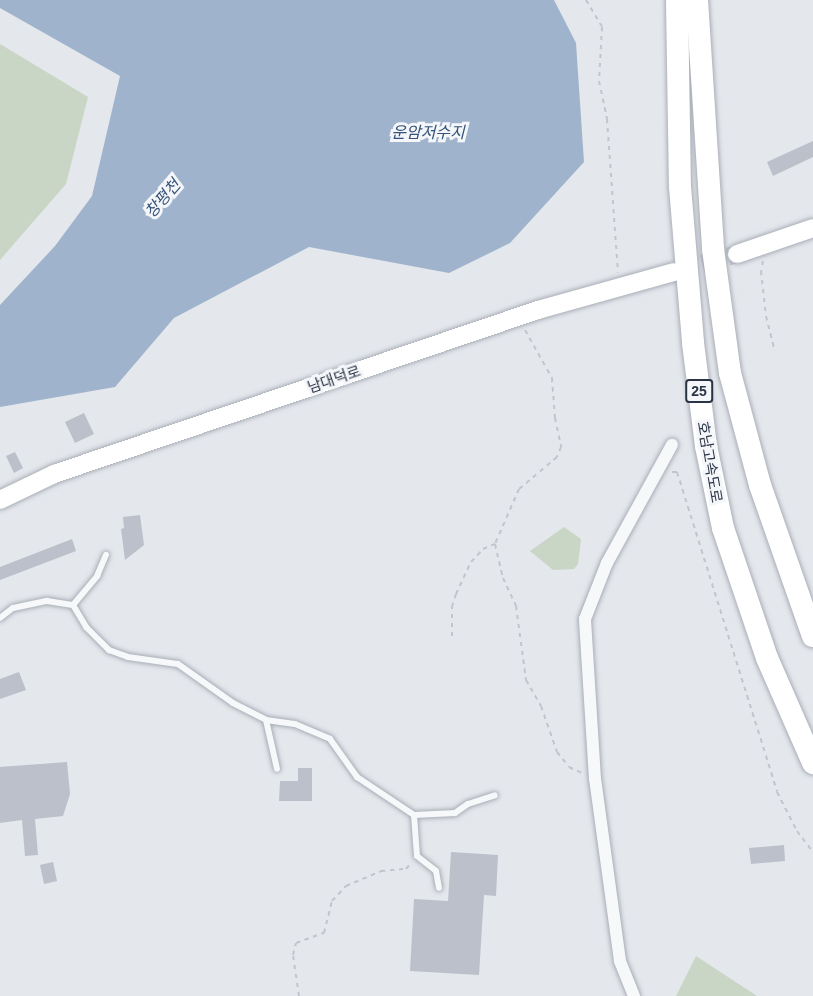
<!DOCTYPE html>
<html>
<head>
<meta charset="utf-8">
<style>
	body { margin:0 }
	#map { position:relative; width:813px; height:996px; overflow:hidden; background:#e4e7ec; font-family:Helvetica,"Noto Sans KR",sans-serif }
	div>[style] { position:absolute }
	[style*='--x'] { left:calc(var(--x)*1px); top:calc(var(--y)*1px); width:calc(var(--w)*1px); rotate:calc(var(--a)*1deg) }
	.green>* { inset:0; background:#c9d6c5 }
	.water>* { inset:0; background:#9fb4cc }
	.building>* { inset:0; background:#bbc0ca }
	.secondary-tunnel>* { height:18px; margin-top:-9px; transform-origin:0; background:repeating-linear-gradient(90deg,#bfc3cb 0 18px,transparent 0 27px) }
	.path>* { height:2px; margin-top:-1px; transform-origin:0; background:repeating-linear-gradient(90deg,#c2c5cb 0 4.5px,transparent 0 9px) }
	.roads { filter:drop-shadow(0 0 2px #a9aeb7) drop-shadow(0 0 2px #a9aeb7) }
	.lane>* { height:6px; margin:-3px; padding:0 3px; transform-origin:3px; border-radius:3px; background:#f7f8fa }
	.street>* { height:12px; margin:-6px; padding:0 6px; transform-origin:6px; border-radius:6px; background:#f7f8fa }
	.secondary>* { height:18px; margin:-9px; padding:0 9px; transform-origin:9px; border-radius:9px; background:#fff }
	.highway>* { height:22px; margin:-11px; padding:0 11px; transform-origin:11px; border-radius:11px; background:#fff }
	span { translate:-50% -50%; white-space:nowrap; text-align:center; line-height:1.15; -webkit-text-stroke:6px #f4f6f9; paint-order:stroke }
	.shield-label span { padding:2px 4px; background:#f4f6f9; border:2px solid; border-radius:4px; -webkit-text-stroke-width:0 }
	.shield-label { font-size:14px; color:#2b3445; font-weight:700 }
	.street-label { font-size:15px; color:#2b3445 }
	.water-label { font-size:16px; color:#34527a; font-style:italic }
</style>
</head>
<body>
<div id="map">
	<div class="green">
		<i style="clip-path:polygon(0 44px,88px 97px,66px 184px,0 260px)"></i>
		<i style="clip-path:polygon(564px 527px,581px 539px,578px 564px,574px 569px,553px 570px,530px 551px)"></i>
		<i style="clip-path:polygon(696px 956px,757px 996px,676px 996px)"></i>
	</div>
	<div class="water">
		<i style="clip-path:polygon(0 0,554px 0,576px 43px,584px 162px,510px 243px,449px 273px,309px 247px,174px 318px,115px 387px,0 407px,0 305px,55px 246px,92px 196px,120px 76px,0 8px)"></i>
	</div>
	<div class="building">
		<i style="clip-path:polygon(813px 141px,813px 157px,773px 176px,767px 162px)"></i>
		<i style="clip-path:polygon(84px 413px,94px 434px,75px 443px,65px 422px)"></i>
		<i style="clip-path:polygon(15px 452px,23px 468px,14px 473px,6px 456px)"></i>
		<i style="clip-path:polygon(140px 515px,144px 545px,125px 560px,121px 529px,124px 528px,123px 517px)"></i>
		<i style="clip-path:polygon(72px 539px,76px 551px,0 580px,0 567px)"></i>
		<i style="clip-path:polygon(19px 672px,26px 690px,0 699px,0 679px)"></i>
		<i style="clip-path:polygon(67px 762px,70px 794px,63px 816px,35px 819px,38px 855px,25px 856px,22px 820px,0 823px,0 767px)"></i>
		<i style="clip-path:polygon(298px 768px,312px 768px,312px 801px,279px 801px,280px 781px,298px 781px)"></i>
		<i style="clip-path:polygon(784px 845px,785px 861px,751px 864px,749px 848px)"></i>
		<i style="clip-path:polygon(451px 852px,498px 855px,496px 896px,484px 895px,479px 975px,410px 971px,414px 899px,448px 901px)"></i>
		<i style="clip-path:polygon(53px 862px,57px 881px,44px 884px,40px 865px)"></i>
	</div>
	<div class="secondary-tunnel">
		<i style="--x:676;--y:271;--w:63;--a:-15.6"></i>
	</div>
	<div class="path">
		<i style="--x:586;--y:0;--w:31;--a:59"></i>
		<i style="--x:602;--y:27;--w:54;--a:93.2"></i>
		<i style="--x:599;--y:81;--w:39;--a:78"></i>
		<i style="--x:607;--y:119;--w:154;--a:85.9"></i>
		<i style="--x:763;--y:261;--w:10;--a:101"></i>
		<i style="--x:761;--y:271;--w:45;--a:83.7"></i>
		<i style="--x:766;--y:316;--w:34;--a:76"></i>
		<i style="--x:525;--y:330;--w:55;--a:60.6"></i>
		<i style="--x:552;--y:378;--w:40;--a:85.7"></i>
		<i style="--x:555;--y:418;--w:30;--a:78"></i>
		<i style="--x:561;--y:447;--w:11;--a:112"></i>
		<i style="--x:557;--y:457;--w:50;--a:139.9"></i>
		<i style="--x:519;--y:489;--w:60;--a:113.6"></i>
		<i style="--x:495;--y:544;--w:35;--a:77"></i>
		<i style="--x:503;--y:578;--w:31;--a:65"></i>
		<i style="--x:516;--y:606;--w:75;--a:82.3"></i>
		<i style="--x:526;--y:680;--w:30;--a:60"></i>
		<i style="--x:541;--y:706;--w:49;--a:70.8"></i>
		<i style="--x:557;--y:752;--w:19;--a:51"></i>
		<i style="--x:569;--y:767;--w:14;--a:25"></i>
		<i style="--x:672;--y:472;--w:5;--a:0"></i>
		<i style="--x:677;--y:472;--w:335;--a:72.6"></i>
		<i style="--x:777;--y:792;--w:44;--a:62.9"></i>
		<i style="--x:797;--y:831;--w:26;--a:53"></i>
		<i style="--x:452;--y:636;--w:29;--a:-90"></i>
		<i style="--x:452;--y:607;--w:14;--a:-73"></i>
		<i style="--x:456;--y:594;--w:35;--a:-65"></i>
		<i style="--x:471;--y:562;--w:18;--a:-47"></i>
		<i style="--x:483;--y:549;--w:13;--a:-23"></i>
		<i style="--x:299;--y:996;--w:41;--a:-98.3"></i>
		<i style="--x:293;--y:955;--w:12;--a:-76"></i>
		<i style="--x:296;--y:943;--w:30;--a:-20"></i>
		<i style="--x:324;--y:933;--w:33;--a:-76"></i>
		<i style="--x:332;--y:901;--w:21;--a:-47"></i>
		<i style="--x:346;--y:886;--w:38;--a:-23"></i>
		<i style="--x:381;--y:871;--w:25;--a:-5"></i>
		<i style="--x:406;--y:869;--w:8;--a:-50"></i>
	</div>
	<div class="roads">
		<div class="lane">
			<i style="--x:73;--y:605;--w:26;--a:59"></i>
			<i style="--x:86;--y:627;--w:33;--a:45"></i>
			<i style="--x:109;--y:650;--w:20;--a:20"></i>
			<i style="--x:128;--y:657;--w:50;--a:8"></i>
			<i style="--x:178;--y:664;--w:67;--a:35.3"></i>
			<i style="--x:233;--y:703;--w:37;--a:27"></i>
			<i style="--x:266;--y:720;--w:50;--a:77.3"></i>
			<i style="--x:0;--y:618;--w:16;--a:-38"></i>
			<i style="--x:13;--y:608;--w:35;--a:-12"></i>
			<i style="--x:47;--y:601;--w:26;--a:9"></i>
			<i style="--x:73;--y:605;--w:38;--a:-50"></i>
			<i style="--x:97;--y:576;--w:23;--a:-67"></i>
			<i style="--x:266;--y:720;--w:29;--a:8"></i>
			<i style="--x:295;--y:724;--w:38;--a:23"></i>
			<i style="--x:330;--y:739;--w:47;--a:54.6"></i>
			<i style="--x:357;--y:777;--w:69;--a:33.7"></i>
			<i style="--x:414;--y:815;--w:41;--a:85.8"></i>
			<i style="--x:417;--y:856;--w:24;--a:38"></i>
			<i style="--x:436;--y:871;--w:17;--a:80"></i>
			<i style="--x:414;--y:815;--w:41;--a:-2.8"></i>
			<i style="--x:455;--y:813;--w:16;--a:-35"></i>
			<i style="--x:468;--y:804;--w:28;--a:-18"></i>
		</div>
		<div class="street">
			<i style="--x:634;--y:996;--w:38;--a:-112"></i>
			<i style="--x:620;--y:961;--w:184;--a:-97.8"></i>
			<i style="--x:595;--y:779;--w:160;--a:-93.6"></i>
			<i style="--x:585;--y:619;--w:60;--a:-68.6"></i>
			<i style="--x:607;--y:563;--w:135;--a:-61.2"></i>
		</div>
		<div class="secondary">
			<i style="--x:737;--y:254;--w:80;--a:-18.9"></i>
			<i style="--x:0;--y:500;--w:60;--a:-25.7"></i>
			<i style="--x:54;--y:474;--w:511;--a:-18.72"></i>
			<i style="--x:538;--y:310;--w:141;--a:-15.6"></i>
		</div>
		<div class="highway">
			<i style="--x:677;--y:0;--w:187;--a:89.1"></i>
			<i style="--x:680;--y:187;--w:157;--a:85.2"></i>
			<i style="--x:693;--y:343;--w:104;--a:82.8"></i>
			<i style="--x:706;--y:446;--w:84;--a:78.3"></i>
			<i style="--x:723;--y:528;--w:137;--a:71.3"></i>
			<i style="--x:767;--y:658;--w:115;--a:66.3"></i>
			<i style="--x:697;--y:0;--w:250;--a:86.3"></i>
			<i style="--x:713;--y:249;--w:125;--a:82.2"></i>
			<i style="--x:730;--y:373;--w:116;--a:75"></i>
			<i style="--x:760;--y:485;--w:160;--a:70.7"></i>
		</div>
	</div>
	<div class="shield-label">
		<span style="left:699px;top:391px">25</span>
	</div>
	<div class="street-label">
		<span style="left:334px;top:379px;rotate:-19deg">남대덕로</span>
		<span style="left:710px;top:462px;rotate:80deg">호남고속도로</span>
	</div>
	<div class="water-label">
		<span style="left:428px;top:133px">운암저수지</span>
		<span style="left:163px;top:199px;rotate:-49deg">창평천</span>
	</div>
</div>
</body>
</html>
